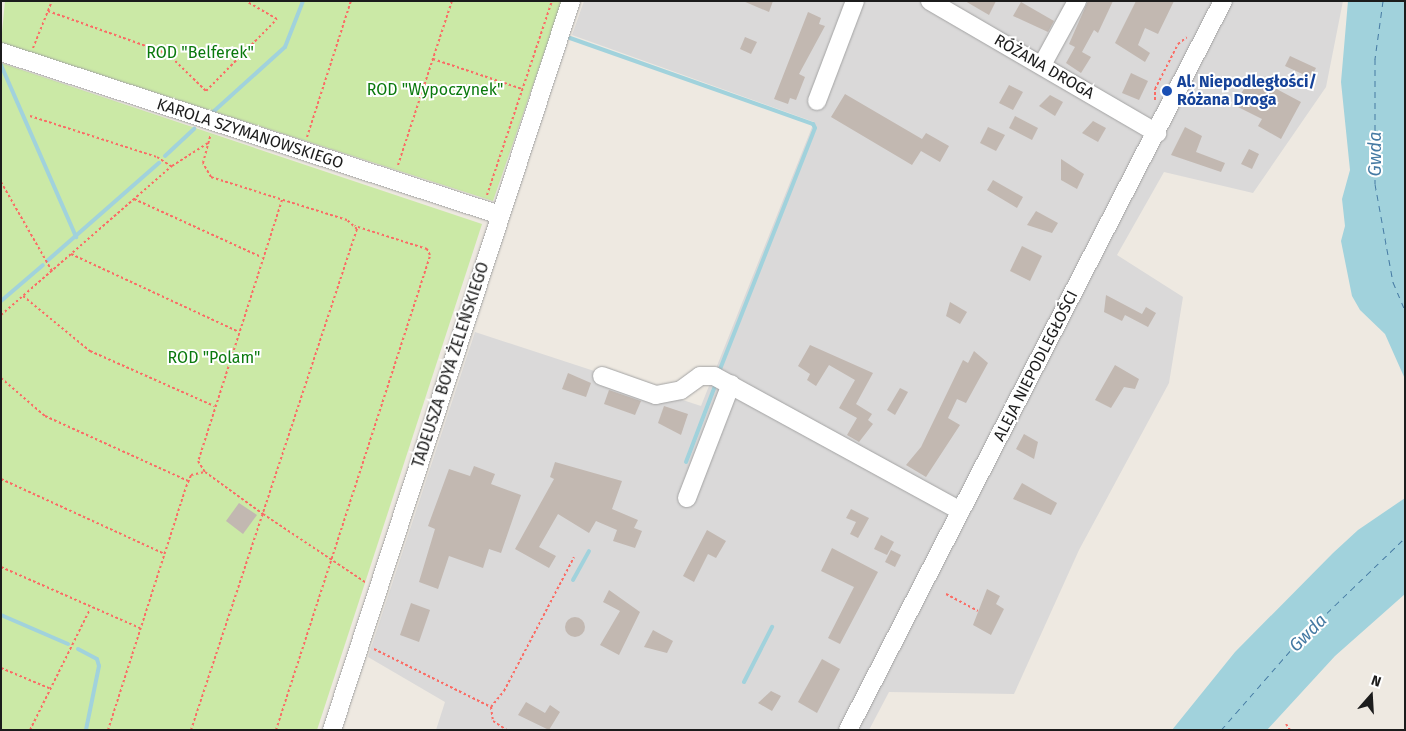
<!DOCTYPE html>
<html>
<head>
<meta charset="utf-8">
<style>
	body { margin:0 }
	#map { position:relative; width:1406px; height:731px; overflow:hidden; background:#eee9e1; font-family:"Fira Sans",sans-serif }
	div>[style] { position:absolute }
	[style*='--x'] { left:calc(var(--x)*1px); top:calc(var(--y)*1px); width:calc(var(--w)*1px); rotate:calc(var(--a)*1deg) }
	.residential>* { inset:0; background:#dad9d9 }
	.grass>* { inset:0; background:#cbe9a6 }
	.water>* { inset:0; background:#a1d2dc }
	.stream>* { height:4px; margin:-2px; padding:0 2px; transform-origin:2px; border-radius:2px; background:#a1d2dc }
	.ferry>* { height:1px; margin-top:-0.5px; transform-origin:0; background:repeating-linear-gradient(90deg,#457aa3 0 6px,transparent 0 11px) }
	.building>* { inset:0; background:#c2b8b1 }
	.round { border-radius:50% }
	.path>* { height:2px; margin-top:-1px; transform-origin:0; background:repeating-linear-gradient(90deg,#fa6c65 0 2.5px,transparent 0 5px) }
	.roads { filter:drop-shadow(0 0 1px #a3a3a3) drop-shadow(0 0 1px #a3a3a3) }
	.minor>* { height:18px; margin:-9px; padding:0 9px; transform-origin:9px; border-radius:9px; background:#fff }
	.dots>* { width:14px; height:14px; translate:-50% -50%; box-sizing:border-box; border:2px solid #fff; border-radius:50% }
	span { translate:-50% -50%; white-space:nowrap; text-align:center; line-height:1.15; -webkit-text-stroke:4px #fff; paint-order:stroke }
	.park-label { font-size:16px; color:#0a790d }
	.street-label { font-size:16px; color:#1c1c1c }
	.transit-label { font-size:16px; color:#164399; font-weight:700 }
	.left { translate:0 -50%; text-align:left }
	.water-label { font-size:18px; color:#457aa3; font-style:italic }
	.frame { position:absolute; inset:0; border:2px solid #1c1c1c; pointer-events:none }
	.north { position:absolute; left:1346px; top:671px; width:50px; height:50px; -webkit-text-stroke:4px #fff; paint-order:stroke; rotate:19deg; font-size:14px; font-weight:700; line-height:20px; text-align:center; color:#1c1c1c }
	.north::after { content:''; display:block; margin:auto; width:18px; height:22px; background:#1c1c1c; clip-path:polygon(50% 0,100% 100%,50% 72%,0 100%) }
</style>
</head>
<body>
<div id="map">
	<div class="residential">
		<i style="clip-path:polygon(584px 1px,1343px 1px,1326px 87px,1253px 193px,1164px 172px,1117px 255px,1183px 297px,1169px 383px,1079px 550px,1014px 694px,889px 692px,869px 730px,436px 730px,445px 702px,368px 657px,475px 332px,701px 406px,814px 122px,572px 35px)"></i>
	</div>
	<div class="grass">
		<i style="clip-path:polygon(5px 1px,562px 1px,493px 201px,1px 43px)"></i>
		<i style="clip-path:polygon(1px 63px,482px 224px,317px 730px,1px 730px)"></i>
	</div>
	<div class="water">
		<i style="clip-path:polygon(1348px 1px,1405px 1px,1405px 379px,1385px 334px,1360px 310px,1352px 296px,1341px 241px,1345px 226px,1342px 199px,1350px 170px,1341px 82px)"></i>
		<i style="clip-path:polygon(1405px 498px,1405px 594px,1335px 656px,1267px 730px,1172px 730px,1235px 652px,1333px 553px,1358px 530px)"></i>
	</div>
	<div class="stream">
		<i style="--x:570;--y:38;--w:258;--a:19.5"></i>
		<i style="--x:813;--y:124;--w:4;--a:63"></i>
		<i style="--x:815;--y:128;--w:259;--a:111.5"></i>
		<i style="--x:1;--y:65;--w:188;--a:66.4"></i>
		<i style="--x:213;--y:112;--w:97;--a:-42.1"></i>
		<i style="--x:285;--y:47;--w:49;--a:-68.6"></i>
		<i style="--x:165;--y:156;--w:40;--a:-43"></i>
		<i style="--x:47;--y:261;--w:149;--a:-41.2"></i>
		<i style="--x:1;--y:301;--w:55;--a:-40.6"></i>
		<i style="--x:686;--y:462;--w:81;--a:-69.1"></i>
		<i style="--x:573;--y:580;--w:33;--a:-61"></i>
		<i style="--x:1;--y:615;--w:73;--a:23.4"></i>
		<i style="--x:78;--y:649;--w:21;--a:28"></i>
		<i style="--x:97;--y:659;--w:7;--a:74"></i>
		<i style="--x:99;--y:666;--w:65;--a:101.5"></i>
		<i style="--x:744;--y:682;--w:62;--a:-63"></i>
	</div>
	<div class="ferry">
		<i style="--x:1383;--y:1;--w:59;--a:97.9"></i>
		<i style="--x:1375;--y:59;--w:125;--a:90"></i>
		<i style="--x:1375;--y:184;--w:100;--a:79.6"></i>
		<i style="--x:1393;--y:282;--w:30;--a:67"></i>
		<i style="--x:1221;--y:730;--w:125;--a:-48.9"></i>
		<i style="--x:1303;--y:636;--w:141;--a:-43.9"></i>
	</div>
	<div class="building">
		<i style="clip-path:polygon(743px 1px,773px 1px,769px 12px)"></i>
		<i style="clip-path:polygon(965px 1px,996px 1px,989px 15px)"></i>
		<i style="clip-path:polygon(1088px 1px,1113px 1px,1098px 33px,1094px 30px,1082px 52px,1091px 57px,1081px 73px,1066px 63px,1075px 47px,1069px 44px)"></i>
		<i style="clip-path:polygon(1136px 1px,1174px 1px,1158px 34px,1145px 28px,1138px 45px,1150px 53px,1145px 62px,1115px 43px)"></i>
		<i style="clip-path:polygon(1021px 2px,1054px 21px,1048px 32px,1013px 16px)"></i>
		<i style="clip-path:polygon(808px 12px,821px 18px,819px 24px,825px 26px,799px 74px,805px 77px,796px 100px,790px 98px,788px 104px,774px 99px)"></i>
		<i style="clip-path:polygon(745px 37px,757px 42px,751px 54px,740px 49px)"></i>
		<i style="clip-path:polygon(1290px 56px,1316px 68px,1311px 78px,1285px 66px)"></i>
		<i style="clip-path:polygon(1131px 73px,1148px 81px,1139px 100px,1122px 93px)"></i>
		<i style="clip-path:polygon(1252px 76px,1301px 102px,1281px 139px,1258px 126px,1262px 119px,1234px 105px)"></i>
		<i style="clip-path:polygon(1009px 85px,1023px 92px,1013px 110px,999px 103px)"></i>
		<i style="clip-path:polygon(845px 94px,922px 139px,926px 133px,949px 146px,940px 162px,921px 151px,912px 165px,831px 117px)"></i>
		<i style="clip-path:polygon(1050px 95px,1063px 102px,1055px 116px,1039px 106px)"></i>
		<i style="clip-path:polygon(1015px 116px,1038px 128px,1032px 140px,1009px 128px)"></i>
		<i style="clip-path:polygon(1093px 121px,1106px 128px,1098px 142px,1082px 133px)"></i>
		<i style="clip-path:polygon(988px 127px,1005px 135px,996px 151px,980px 143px)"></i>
		<i style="clip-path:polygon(1185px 127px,1202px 136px,1196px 152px,1225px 163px,1221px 172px,1171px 155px)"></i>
		<i style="clip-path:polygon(1249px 149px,1259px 154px,1252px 169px,1241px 164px)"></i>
		<i style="clip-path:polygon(1061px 159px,1084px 174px,1077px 189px,1061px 180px)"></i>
		<i style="clip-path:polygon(993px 180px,1023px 197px,1017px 208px,987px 190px)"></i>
		<i style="clip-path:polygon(1036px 211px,1058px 223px,1052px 233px,1027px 225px)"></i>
		<i style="clip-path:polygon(1022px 246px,1042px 256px,1030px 281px,1010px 271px)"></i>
		<i style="clip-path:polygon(1106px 295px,1142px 314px,1146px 307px,1156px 313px,1148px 327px,1125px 315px,1122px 321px,1104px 312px)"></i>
		<i style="clip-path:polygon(950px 302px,967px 312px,960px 324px,946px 316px)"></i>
		<i style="clip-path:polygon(810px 345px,873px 373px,856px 404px,872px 414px,868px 420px,873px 424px,859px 442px,847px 435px,857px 418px,839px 408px,855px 380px,829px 365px,816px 386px,807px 380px,810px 374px,798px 366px)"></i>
		<i style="clip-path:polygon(974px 351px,988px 363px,966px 403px,957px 399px,948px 418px,960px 425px,926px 477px,906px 465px,921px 447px,963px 360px,968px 363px)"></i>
		<i style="clip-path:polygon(1115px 365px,1139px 379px,1135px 389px,1124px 387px,1111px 408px,1095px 400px)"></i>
		<i style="clip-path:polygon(568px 373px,591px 383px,586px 397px,562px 389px)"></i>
		<i style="clip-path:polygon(900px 388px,908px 392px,895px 415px,887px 410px)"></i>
		<i style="clip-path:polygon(609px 390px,641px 401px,635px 415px,604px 404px)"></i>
		<i style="clip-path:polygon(664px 406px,688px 414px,681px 435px,658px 423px)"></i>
		<i style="clip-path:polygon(1024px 434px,1038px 442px,1034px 459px,1016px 449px)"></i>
		<i style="clip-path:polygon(555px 462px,622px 481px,612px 509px,638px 520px,634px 528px,642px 531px,635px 548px,613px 541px,617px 530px,596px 521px,589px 533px,558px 514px,539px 547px,556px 556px,549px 568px,515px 549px,554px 479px,550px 477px)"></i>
		<i style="clip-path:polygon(474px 466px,495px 474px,491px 484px,521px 495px,501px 553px,489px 549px,483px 568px,449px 556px,438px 589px,419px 582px,435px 529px,428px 526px,449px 469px,470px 476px)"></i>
		<i style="clip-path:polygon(1022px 483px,1057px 503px,1051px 515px,1013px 499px)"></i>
		<i style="clip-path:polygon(239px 503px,257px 515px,243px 534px,226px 521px)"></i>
		<i style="clip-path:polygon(851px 509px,869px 518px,858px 538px,850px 534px,856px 522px,846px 518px)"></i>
		<i style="clip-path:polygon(707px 530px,726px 541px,716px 558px,708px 554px,694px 582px,683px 576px)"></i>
		<i style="clip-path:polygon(881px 535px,894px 542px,887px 555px,874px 549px)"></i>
		<i style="clip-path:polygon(832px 548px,878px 572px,840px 644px,828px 638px,854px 587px,821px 571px)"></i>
		<i style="clip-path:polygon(891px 550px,901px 555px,895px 567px,885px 562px)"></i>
		<i style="clip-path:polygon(987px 589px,1000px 596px,996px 604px,1004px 609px,991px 635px,973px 625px)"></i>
		<i style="clip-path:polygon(609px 590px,640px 612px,619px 655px,600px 645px,620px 611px,603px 602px)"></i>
		<i style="clip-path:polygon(411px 603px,430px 610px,419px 642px,400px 635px)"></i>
		<i class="round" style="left:565px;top:617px;width:20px;height:20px"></i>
		<i style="clip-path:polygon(653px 630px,673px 641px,667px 653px,644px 647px)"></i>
		<i style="clip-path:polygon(822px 659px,840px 669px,817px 713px,798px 702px)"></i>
		<i style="clip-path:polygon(771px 691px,781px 696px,772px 711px,758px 703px)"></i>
		<i style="clip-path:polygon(526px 702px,545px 713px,550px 705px,560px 712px,549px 730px,518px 715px)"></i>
	</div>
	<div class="path">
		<i style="--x:48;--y:11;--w:127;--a:19.7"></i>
		<i style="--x:168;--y:54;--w:53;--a:44.2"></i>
		<i style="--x:206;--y:91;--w:101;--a:-45.4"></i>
		<i style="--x:277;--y:19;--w:36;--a:-150"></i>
		<i style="--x:33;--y:48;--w:51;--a:-68"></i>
		<i style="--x:433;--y:59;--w:94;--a:18.6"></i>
		<i style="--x:1155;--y:100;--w:11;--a:-90"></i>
		<i style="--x:1155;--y:89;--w:51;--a:-62.9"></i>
		<i style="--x:1178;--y:44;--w:11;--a:-38"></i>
		<i style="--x:30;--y:116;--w:133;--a:17.9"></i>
		<i style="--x:157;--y:157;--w:17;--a:33"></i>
		<i style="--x:307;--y:137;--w:143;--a:-72.1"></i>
		<i style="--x:398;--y:165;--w:173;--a:-71.8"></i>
		<i style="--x:1;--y:182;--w:103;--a:60.2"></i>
		<i style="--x:487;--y:195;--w:205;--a:-71.5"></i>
		<i style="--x:134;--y:199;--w:140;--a:24.5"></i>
		<i style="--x:282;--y:200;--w:274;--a:107.8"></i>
		<i style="--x:198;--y:461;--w:13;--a:58"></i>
		<i style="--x:205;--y:472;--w:72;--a:35.9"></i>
		<i style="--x:263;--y:514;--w:123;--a:33.7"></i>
		<i style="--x:71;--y:254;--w:185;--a:24.9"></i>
		<i style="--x:23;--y:296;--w:87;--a:39.4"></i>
		<i style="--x:90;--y:351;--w:136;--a:23.9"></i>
		<i style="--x:1;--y:315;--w:227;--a:-41.1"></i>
		<i style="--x:172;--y:166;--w:43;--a:-32.6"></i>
		<i style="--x:1;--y:378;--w:58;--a:40.8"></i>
		<i style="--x:45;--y:416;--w:157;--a:24.4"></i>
		<i style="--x:1;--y:479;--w:178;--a:24.6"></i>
		<i style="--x:1;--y:567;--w:152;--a:23.7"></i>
		<i style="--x:946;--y:594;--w:36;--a:28"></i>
		<i style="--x:374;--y:649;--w:131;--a:26.4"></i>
		<i style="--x:491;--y:707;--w:14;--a:82"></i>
		<i style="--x:493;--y:721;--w:17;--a:33"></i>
		<i style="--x:1;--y:668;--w:54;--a:22.8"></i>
		<i style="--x:491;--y:707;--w:21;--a:-51"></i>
		<i style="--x:504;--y:691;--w:151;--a:-62.4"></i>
		<i style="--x:1286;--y:724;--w:7;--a:56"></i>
		<i style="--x:30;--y:730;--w:135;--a:-63.6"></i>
		<i style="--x:108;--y:730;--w:255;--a:-72.2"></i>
		<i style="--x:186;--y:487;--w:13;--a:-67"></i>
		<i style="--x:191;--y:475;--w:14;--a:-12"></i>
		<i style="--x:191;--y:730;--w:528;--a:-71.67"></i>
		<i style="--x:357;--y:229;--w:13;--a:-138"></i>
		<i style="--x:347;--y:220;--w:143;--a:-162.5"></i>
		<i style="--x:211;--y:177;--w:16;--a:-120"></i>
		<i style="--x:203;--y:163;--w:28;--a:-75"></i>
		<i style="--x:276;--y:730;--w:499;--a:-72"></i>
		<i style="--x:430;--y:255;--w:7;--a:-117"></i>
		<i style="--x:427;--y:249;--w:76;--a:-162.3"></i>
	</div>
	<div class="roads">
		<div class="minor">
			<i style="--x:930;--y:1;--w:263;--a:30.2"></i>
			<i style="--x:1;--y:52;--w:525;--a:18.09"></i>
			<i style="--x:1042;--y:65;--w:73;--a:-61.3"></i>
			<i style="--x:817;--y:101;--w:107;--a:-69.2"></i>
			<i style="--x:602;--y:376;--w:57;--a:19.4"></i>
			<i style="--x:656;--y:395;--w:25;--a:-11"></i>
			<i style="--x:681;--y:390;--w:24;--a:-36"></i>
			<i style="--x:700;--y:376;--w:14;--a:0"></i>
			<i style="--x:714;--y:376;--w:281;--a:28.7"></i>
			<i style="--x:687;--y:498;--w:122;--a:-68.9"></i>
			<i style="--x:332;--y:730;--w:767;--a:-71.85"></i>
			<i style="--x:848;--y:730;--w:820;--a:-62.78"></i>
		</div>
	</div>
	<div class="dots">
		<i style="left:1167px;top:91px;background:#1a4fb4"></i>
	</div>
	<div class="park-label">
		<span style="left:200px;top:53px">ROD "Belferek"</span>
		<span style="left:435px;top:90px">ROD "Wypoczynek"</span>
		<span style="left:214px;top:358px">ROD "Polam"</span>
	</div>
	<div class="street-label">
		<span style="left:1044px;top:67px;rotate:30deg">RÓŻANA DROGA</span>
		<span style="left:250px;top:134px;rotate:18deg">KAROLA SZYMANOWSKIEGO</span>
		<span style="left:451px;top:365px;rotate:-72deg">TADEUSZA BOYA ŻELEŃSKIEGO</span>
		<span style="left:1036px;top:366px;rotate:-63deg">ALEJA NIEPODLEGŁOŚCI</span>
	</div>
	<div class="transit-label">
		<span class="left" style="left:1177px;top:91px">Al. Niepodległości/<br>Różana Droga</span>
	</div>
	<div class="water-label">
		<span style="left:1375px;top:154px;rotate:-90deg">Gwda</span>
		<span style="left:1308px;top:633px;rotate:-45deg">Gwda</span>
	</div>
	<div class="frame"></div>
	<div class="north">N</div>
</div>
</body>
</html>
